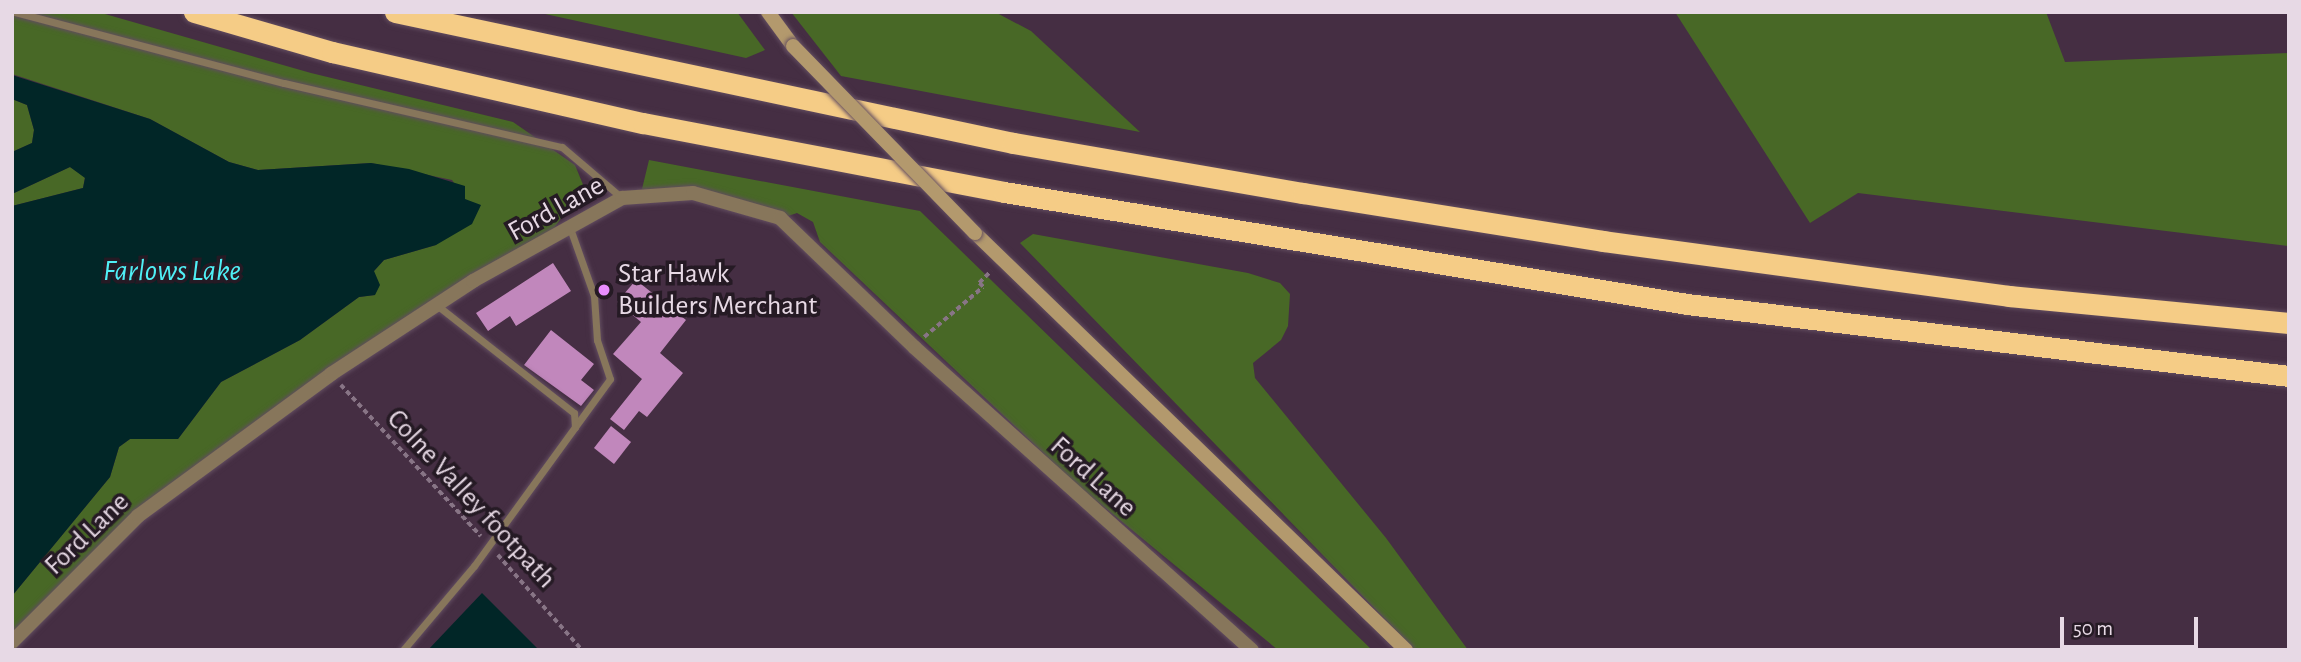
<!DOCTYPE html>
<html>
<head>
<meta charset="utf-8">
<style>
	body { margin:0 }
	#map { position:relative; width:2301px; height:662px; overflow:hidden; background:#452e43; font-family:"Alegreya Sans",sans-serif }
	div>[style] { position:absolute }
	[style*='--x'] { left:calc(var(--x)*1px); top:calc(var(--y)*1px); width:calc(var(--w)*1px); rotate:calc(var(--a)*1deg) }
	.forest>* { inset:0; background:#486826 }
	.water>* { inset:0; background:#012627 }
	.building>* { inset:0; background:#c187bc }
	.path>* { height:3.5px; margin-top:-1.75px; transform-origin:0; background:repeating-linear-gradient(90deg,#887586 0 5px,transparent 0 8.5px) }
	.roads { filter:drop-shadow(0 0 2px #624d60) drop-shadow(0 0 2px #624d60) }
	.lane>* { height:7px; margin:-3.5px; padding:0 3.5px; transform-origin:3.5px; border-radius:3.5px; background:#87765b }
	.street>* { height:14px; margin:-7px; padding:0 7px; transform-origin:7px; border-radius:7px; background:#87765b }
	.secondary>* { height:14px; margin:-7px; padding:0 7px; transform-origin:7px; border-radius:7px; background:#b3996d }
	.highway>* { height:21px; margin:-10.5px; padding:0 10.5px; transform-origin:10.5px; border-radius:10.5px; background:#f5cc86 }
	.bridges { filter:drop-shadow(0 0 2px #624d60) drop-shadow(0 0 2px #624d60) }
	.secondary-bridge>* { height:14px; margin:-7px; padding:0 7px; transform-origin:7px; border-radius:7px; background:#b3996d }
	.dots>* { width:19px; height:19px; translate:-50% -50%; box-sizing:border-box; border:4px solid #251a24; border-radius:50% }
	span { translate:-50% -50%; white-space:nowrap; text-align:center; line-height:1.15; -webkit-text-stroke:7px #251a24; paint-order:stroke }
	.street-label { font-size:28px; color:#e7d9e5 }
	.poi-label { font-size:28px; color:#e7d9e5 }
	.left { translate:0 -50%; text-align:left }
	.water-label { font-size:30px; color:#4feff5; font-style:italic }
	.frame { position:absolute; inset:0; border:14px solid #e7d9e5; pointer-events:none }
	.scale { position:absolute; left:2060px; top:617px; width:138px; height:32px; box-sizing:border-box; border:4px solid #e7d9e5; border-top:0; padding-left:9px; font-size:21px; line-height:24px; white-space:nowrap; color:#e7d9e5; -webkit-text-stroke:5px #251a24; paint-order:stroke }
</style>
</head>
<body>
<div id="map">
	<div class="forest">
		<i style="clip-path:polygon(12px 12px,98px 12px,311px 73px,513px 122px,575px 165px,584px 187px,554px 228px,138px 514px,12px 639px,12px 596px,110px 477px,119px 447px,130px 439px,178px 439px,221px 382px,300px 340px,359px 297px,375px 295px,374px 271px,384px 260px,436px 245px,465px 199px,452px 180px,371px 163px,258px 170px,229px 162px,150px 119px,12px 74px)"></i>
		<i style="clip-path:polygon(536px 12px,737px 12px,765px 50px,746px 58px)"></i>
		<i style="clip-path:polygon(791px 12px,995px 12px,1031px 31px,1140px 132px,841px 76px)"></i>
		<i style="clip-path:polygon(1675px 12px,2046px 12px,2065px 62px,2289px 53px,2289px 246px,1858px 193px,1810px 223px)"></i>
		<i style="clip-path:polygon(12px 99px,27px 105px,34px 130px,32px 143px,12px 152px)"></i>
		<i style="clip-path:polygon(649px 160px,920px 211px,1372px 650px,1278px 650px,1076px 484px,820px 242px,813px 222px,797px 213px,782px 218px,677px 189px,642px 189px)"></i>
		<i style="clip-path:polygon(70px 167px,85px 177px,83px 188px,12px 206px,12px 194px)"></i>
		<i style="clip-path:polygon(1033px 234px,1248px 273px,1280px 283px,1290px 294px,1288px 326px,1281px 340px,1253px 363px,1255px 378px,1386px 538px,1468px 650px,1415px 650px,1020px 243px)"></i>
	</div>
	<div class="water">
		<i style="clip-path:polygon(12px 75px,150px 119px,229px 162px,258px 170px,371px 163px,409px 169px,465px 186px,465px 199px,481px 205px,472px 224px,436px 245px,384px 260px,374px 271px,380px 285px,375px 295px,359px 297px,300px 340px,221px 382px,178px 439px,130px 439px,119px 447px,110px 477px,12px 596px,12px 206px,83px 188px,85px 178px,70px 167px,12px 194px,12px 152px,32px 143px,34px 130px,27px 105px,12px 99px)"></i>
		<i style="clip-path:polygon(482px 593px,539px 650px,428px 650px)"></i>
	</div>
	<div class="building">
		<i style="clip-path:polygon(553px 263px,571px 291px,516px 326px,510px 316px,488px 331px,476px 313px)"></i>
		<i style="clip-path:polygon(636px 280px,686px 320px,660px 353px,683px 373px,647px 417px,639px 411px,624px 430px,610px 419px,642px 379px,613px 354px,641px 322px,617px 302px)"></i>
		<i style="clip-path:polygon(551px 330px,594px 364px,581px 380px,594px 390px,581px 406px,524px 365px)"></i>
		<i style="clip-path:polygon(611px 426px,631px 442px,614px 464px,594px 448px)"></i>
	</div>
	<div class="path">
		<i style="--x:924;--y:337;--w:77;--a:-40.3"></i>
		<i style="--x:983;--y:287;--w:6;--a:-135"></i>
		<i style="--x:979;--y:283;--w:17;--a:-45"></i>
		<i style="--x:341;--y:385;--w:206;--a:47.2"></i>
		<i style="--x:498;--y:555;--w:127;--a:48.5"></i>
	</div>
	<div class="roads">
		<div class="lane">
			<i style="--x:15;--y:12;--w:278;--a:14.8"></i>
			<i style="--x:284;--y:83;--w:285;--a:13"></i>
			<i style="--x:562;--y:147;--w:79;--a:40.4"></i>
			<i style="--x:571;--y:231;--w:69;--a:70.5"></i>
			<i style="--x:594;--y:296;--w:44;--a:86.1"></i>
			<i style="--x:597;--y:340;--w:41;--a:71.6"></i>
			<i style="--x:610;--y:379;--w:59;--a:126.1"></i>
			<i style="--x:403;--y:650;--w:110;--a:-49.8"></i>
			<i style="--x:474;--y:566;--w:172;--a:-54"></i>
			<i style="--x:575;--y:427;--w:14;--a:-94"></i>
			<i style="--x:574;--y:413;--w:174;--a:-141.8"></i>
		</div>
		<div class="street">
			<i style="--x:12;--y:642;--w:178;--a:-45"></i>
			<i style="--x:138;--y:516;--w:240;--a:-36.3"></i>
			<i style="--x:331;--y:374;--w:170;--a:-33.2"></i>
			<i style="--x:473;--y:281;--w:171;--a:-29.1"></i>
			<i style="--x:622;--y:198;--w:71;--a:-4"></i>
			<i style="--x:693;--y:193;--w:91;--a:16"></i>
			<i style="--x:780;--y:218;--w:186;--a:43.9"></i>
			<i style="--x:914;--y:347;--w:454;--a:41.9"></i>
		</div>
		<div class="secondary">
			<i style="--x:768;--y:12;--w:42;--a:53.7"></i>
			<i style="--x:975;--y:233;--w:600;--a:44.05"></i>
		</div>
		<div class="highway">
			<i style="--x:194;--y:12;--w:144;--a:16.2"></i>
			<i style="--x:332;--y:52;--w:319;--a:12.9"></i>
			<i style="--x:643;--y:123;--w:368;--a:10.8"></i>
			<i style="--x:1004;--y:192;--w:692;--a:9.31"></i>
			<i style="--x:1687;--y:304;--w:606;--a:6.82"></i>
			<i style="--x:395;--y:12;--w:632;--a:11.97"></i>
			<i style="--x:1013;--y:143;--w:294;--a:9.8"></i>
			<i style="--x:1303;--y:193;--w:304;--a:9.1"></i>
			<i style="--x:1603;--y:241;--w:410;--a:7.7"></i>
			<i style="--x:2009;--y:296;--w:281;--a:5.5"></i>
		</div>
	</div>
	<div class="bridges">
		<div class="secondary-bridge">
			<i style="--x:793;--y:46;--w:261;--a:45.8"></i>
		</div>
	</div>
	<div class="dots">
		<i style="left:604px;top:290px;background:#e98dfe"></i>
	</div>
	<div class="street-label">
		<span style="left:556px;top:209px;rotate:-29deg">Ford Lane</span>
		<span style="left:1093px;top:477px;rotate:42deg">Ford Lane</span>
		<span style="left:471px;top:499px;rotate:47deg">Colne Valley footpath</span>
		<span style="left:87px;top:534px;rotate:-44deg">Ford Lane</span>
	</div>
	<div class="poi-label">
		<span class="left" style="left:618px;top:290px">Star Hawk<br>Builders Merchant</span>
	</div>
	<div class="water-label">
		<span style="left:172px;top:271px">Farlows Lake</span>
	</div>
	<div class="frame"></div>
	<div class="scale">50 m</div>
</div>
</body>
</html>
